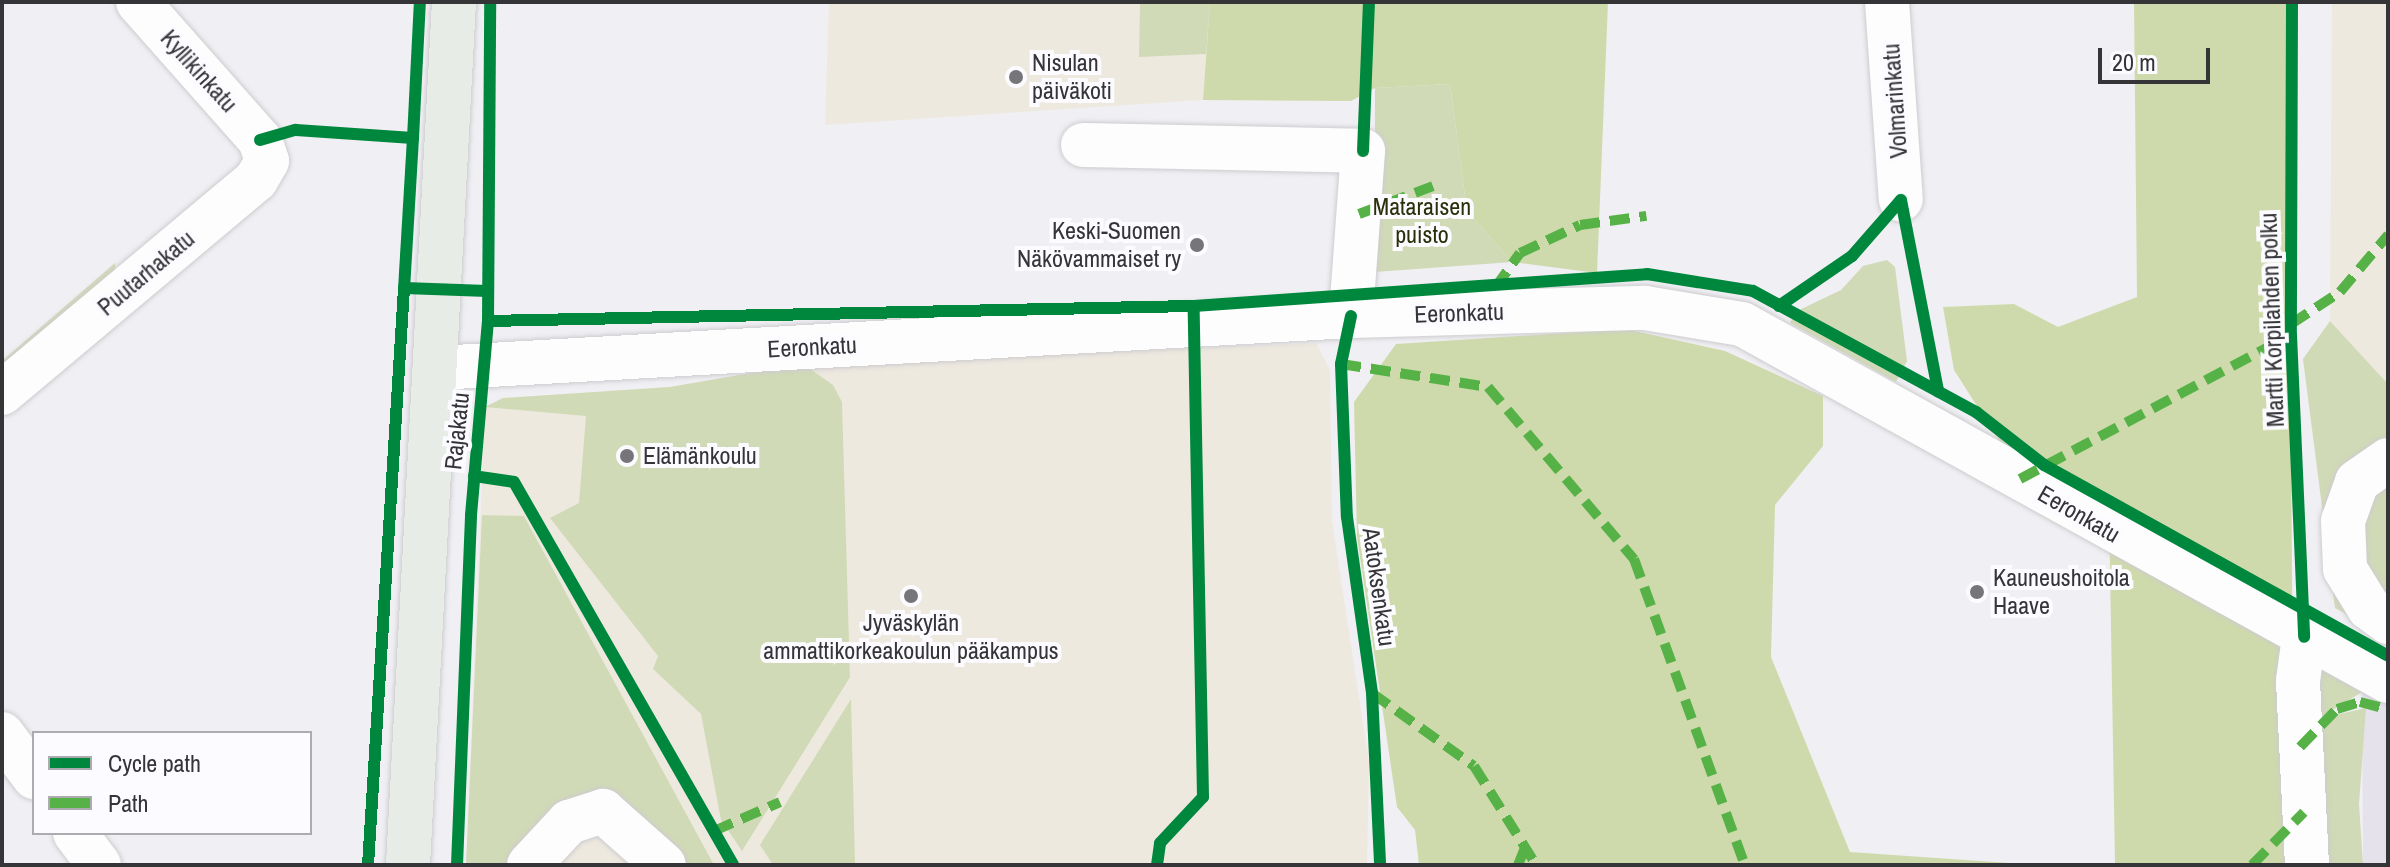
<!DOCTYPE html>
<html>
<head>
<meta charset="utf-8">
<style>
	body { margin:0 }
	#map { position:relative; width:2390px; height:867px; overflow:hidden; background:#f0eff3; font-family:"Archivo Narrow",sans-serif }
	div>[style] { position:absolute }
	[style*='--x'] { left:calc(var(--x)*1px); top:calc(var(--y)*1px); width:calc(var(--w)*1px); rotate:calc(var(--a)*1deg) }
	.built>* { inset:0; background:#e5e2ec }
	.education>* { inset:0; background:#eee9df }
	.green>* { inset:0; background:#d1dab6 }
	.forest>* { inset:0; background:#cfdaac }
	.roads { filter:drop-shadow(0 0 2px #cdcccf) drop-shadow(0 0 2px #cdcccf) }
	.minor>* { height:44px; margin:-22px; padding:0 22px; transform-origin:22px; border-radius:22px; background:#fdfdfd }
	.major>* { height:44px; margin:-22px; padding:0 22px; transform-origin:22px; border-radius:22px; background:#e7ece6 }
	.quiet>* { height:10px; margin-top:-5px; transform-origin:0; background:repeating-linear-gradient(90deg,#56b246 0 20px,transparent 0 30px) }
	.cycleway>* { height:12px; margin:-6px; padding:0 6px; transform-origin:6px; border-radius:6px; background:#00873e }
	.dots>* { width:22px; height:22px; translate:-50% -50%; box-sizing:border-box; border:4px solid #fcfbff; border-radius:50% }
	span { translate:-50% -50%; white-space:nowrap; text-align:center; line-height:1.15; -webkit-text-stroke:8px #fcfbff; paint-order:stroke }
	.poi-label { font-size:24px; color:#353437 }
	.left { translate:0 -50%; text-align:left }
	.right { translate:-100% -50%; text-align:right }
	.street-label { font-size:24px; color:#353437 }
	.park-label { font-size:24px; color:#28300a }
	.frame { position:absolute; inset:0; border:4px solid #353437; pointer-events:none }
	.legend { position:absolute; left:32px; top:731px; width:280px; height:104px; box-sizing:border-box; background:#fcfbff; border:2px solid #acabaf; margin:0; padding:10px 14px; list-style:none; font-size:24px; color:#353437 }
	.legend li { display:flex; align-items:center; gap:16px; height:40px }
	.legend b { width:40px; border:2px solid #acabaf }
	.scale { position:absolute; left:2098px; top:48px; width:112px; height:36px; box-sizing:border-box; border:4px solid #353437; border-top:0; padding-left:10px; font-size:24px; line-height:28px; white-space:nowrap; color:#353437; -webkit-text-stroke:6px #fcfbff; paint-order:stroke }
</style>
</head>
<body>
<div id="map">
	<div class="built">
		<i style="clip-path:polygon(2362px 692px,2388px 705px,2388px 865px,2363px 865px)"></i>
	</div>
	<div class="education">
		<i style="clip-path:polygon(829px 2px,1210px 2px,1203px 100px,825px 125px)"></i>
		<i style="clip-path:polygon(2332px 2px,2388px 2px,2388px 384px,2330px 321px)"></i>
		<i style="clip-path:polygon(1316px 343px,1330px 370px,1332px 521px,1369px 762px,1367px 865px,466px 865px,485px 407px,503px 398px,670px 387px,803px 364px)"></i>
	</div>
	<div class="green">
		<i style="clip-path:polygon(1140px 2px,1210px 2px,1206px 54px,1139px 57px)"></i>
		<i style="clip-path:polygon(1450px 84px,1467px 211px,1512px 262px,1375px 272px,1375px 88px)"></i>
		<i style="clip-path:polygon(1887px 260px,1895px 267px,1907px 361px,1896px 382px,1790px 323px,1795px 312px,1841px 290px,1863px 266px)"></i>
		<i style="clip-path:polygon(115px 263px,115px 278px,12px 364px,2px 361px)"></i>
		<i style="clip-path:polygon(2330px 321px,2388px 384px,2388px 636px,2335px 608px,2303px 359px)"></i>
		<i style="clip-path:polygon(803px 364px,833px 385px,842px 402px,850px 677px,742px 851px,721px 820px,701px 714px,653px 669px,658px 656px,550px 518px,579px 503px,586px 416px,485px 407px,503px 398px,670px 387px)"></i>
		<i style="clip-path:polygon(482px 515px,524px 516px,714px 865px,676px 865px,609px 800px,512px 865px,466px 865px)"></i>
		<i style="clip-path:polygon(2312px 665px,2362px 692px,2311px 723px)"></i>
		<i style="clip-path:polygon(851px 699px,855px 865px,773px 865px,760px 845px)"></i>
		<i style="clip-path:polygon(2366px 708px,2359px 804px,2363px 865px,2319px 865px,2317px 733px,2339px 714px)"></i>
	</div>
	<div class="forest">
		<i style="clip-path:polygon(1210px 2px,1608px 2px,1597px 273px,1512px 262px,1467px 211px,1450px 84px,1375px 88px,1351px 101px,1203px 100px)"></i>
		<i style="clip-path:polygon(2134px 2px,2288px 2px,2294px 865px,2115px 865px,2109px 509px,2007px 453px,1954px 370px,1943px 307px,2014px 304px,2058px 327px,2137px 297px)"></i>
		<i style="clip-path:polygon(1626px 329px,1725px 351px,1823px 396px,1823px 446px,1775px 505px,1771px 657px,1850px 852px,2036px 865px,1419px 865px,1415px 830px,1397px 807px,1357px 537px,1354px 402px,1396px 344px)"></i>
	</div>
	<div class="roads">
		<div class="minor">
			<i style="--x:1887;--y:2;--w:198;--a:86"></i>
			<i style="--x:1083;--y:145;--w:280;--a:1.2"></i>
			<i style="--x:1363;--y:151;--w:165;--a:94.2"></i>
			<i style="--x:437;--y:368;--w:915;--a:-3.26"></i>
			<i style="--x:1351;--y:316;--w:294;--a:-1.6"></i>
			<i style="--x:1645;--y:308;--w:98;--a:9.4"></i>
			<i style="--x:1742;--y:324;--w:738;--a:28.93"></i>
			<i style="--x:2;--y:393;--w:331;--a:-40"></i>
			<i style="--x:256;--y:180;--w:22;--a:-60"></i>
			<i style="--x:267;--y:161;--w:22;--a:-108"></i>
			<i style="--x:260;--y:140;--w:184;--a:-131.5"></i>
			<i style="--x:2388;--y:460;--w:38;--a:145"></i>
			<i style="--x:2357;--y:482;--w:41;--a:109.7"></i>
			<i style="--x:2343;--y:521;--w:48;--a:87.6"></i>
			<i style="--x:2345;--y:569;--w:46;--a:58.4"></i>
			<i style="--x:2369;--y:608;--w:24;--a:36"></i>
			<i style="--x:2304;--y:637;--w:44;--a:97.8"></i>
			<i style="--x:2298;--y:681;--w:184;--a:87.2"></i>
			<i style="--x:2;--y:734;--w:54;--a:53.3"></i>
			<i style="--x:75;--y:833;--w:40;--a:53"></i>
			<i style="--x:529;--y:865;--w:59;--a:-47.1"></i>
			<i style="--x:569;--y:822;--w:36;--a:-18"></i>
			<i style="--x:603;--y:811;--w:81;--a:41.5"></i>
		</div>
		<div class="major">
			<i style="--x:408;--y:865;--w:864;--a:-86.95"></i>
		</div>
	</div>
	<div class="quiet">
		<i style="--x:1359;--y:214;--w:79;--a:-20.7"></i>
		<i style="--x:1495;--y:288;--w:43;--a:-54.5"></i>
		<i style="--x:1520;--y:253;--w:66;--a:-25"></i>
		<i style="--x:1580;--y:225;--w:67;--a:-7.8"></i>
		<i style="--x:2291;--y:324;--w:59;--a:-33.1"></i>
		<i style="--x:2340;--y:292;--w:75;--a:-49.9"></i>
		<i style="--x:1341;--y:364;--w:149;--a:8.9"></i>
		<i style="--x:1488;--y:387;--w:226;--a:49.7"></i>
		<i style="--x:1634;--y:559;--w:326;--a:70.1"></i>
		<i style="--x:2020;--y:479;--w:307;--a:-28"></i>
		<i style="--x:1372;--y:693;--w:125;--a:35.6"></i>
		<i style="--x:1474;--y:766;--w:117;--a:57.9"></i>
		<i style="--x:2300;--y:747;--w:53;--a:-45.8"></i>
		<i style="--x:2337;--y:709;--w:24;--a:-17"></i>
		<i style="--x:2360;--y:702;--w:23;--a:15"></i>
		<i style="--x:714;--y:831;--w:72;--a:-23.7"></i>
		<i style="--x:1518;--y:865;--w:22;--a:-68"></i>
		<i style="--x:2252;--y:865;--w:74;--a:-45.5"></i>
	</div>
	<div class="cycleway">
		<i style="--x:2292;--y:2;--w:333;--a:90.2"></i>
		<i style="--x:2291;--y:335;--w:302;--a:87.5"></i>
		<i style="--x:413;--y:138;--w:136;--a:-87.1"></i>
		<i style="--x:260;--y:140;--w:37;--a:-16"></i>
		<i style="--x:296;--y:130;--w:117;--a:3.9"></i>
		<i style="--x:413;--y:138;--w:150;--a:93.4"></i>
		<i style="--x:404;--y:288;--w:84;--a:2"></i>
		<i style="--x:1363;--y:151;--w:149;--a:-87.7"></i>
		<i style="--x:1901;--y:200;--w:195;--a:79"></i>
		<i style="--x:1779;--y:306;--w:88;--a:-34.4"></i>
		<i style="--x:1852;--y:256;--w:74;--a:-48.8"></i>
		<i style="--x:1351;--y:316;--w:49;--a:101.8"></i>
		<i style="--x:1341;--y:364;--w:153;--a:87.8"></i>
		<i style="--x:1347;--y:517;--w:178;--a:81.9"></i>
		<i style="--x:1372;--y:693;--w:172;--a:87.3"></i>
		<i style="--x:488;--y:321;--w:706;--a:-1.22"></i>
		<i style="--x:1194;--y:306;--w:454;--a:-4"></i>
		<i style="--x:1647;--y:274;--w:107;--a:9.1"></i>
		<i style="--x:1753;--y:291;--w:254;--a:28.5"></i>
		<i style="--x:1976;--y:412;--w:86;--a:37.9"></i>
		<i style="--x:2044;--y:465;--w:393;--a:29"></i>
		<i style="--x:474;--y:476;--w:40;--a:8.5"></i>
		<i style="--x:514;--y:482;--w:441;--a:60.2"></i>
		<i style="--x:368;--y:865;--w:578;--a:-86.43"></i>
		<i style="--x:457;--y:865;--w:350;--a:-87.7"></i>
		<i style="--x:471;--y:515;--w:195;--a:-85"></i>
		<i style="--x:488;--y:321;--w:319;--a:-89.6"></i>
		<i style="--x:1157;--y:865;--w:22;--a:-82"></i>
		<i style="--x:1160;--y:843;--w:63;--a:-46.9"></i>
		<i style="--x:1203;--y:797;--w:491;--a:-91.1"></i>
	</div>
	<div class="dots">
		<i style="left:1016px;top:77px;background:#767579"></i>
		<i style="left:1197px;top:245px;background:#767579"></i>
		<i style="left:627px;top:456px;background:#767579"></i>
		<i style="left:1977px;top:592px;background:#767579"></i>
		<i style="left:911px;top:596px;background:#767579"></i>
	</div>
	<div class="poi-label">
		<span class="left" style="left:1032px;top:77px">Nisulan<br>päiväkoti</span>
		<span class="right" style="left:1181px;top:245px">Keski-Suomen<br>Näkövammaiset ry</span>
		<span class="left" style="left:643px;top:456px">Elämänkoulu</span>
		<span class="left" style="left:1993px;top:592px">Kauneushoitola<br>Haave</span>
		<span style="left:911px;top:637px">Jyväskylän<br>ammattikorkeakoulun pääkampus</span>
	</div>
	<div class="street-label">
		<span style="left:199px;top:71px;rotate:48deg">Kyllikinkatu</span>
		<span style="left:1895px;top:101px;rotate:-94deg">Volmarinkatu</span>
		<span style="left:146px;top:273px;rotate:-40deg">Puutarhakatu</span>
		<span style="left:1459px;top:313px;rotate:-2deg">Eeronkatu</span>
		<span style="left:2272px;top:320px;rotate:-92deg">Martti Korpilahden polku</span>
		<span style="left:812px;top:347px;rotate:-3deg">Eeronkatu</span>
		<span style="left:457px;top:431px;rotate:-84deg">Rajakatu</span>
		<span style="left:2079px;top:514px;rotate:30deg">Eeronkatu</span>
		<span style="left:1379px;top:587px;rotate:82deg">Aatoksenkatu</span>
	</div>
	<div class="park-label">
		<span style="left:1422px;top:221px">Mataraisen<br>puisto</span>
	</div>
	<div class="frame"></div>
	<ul class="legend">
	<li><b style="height:10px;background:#00873e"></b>Cycle path</li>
	<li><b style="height:10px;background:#56b246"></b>Path</li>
	</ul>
	<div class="scale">20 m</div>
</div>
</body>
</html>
